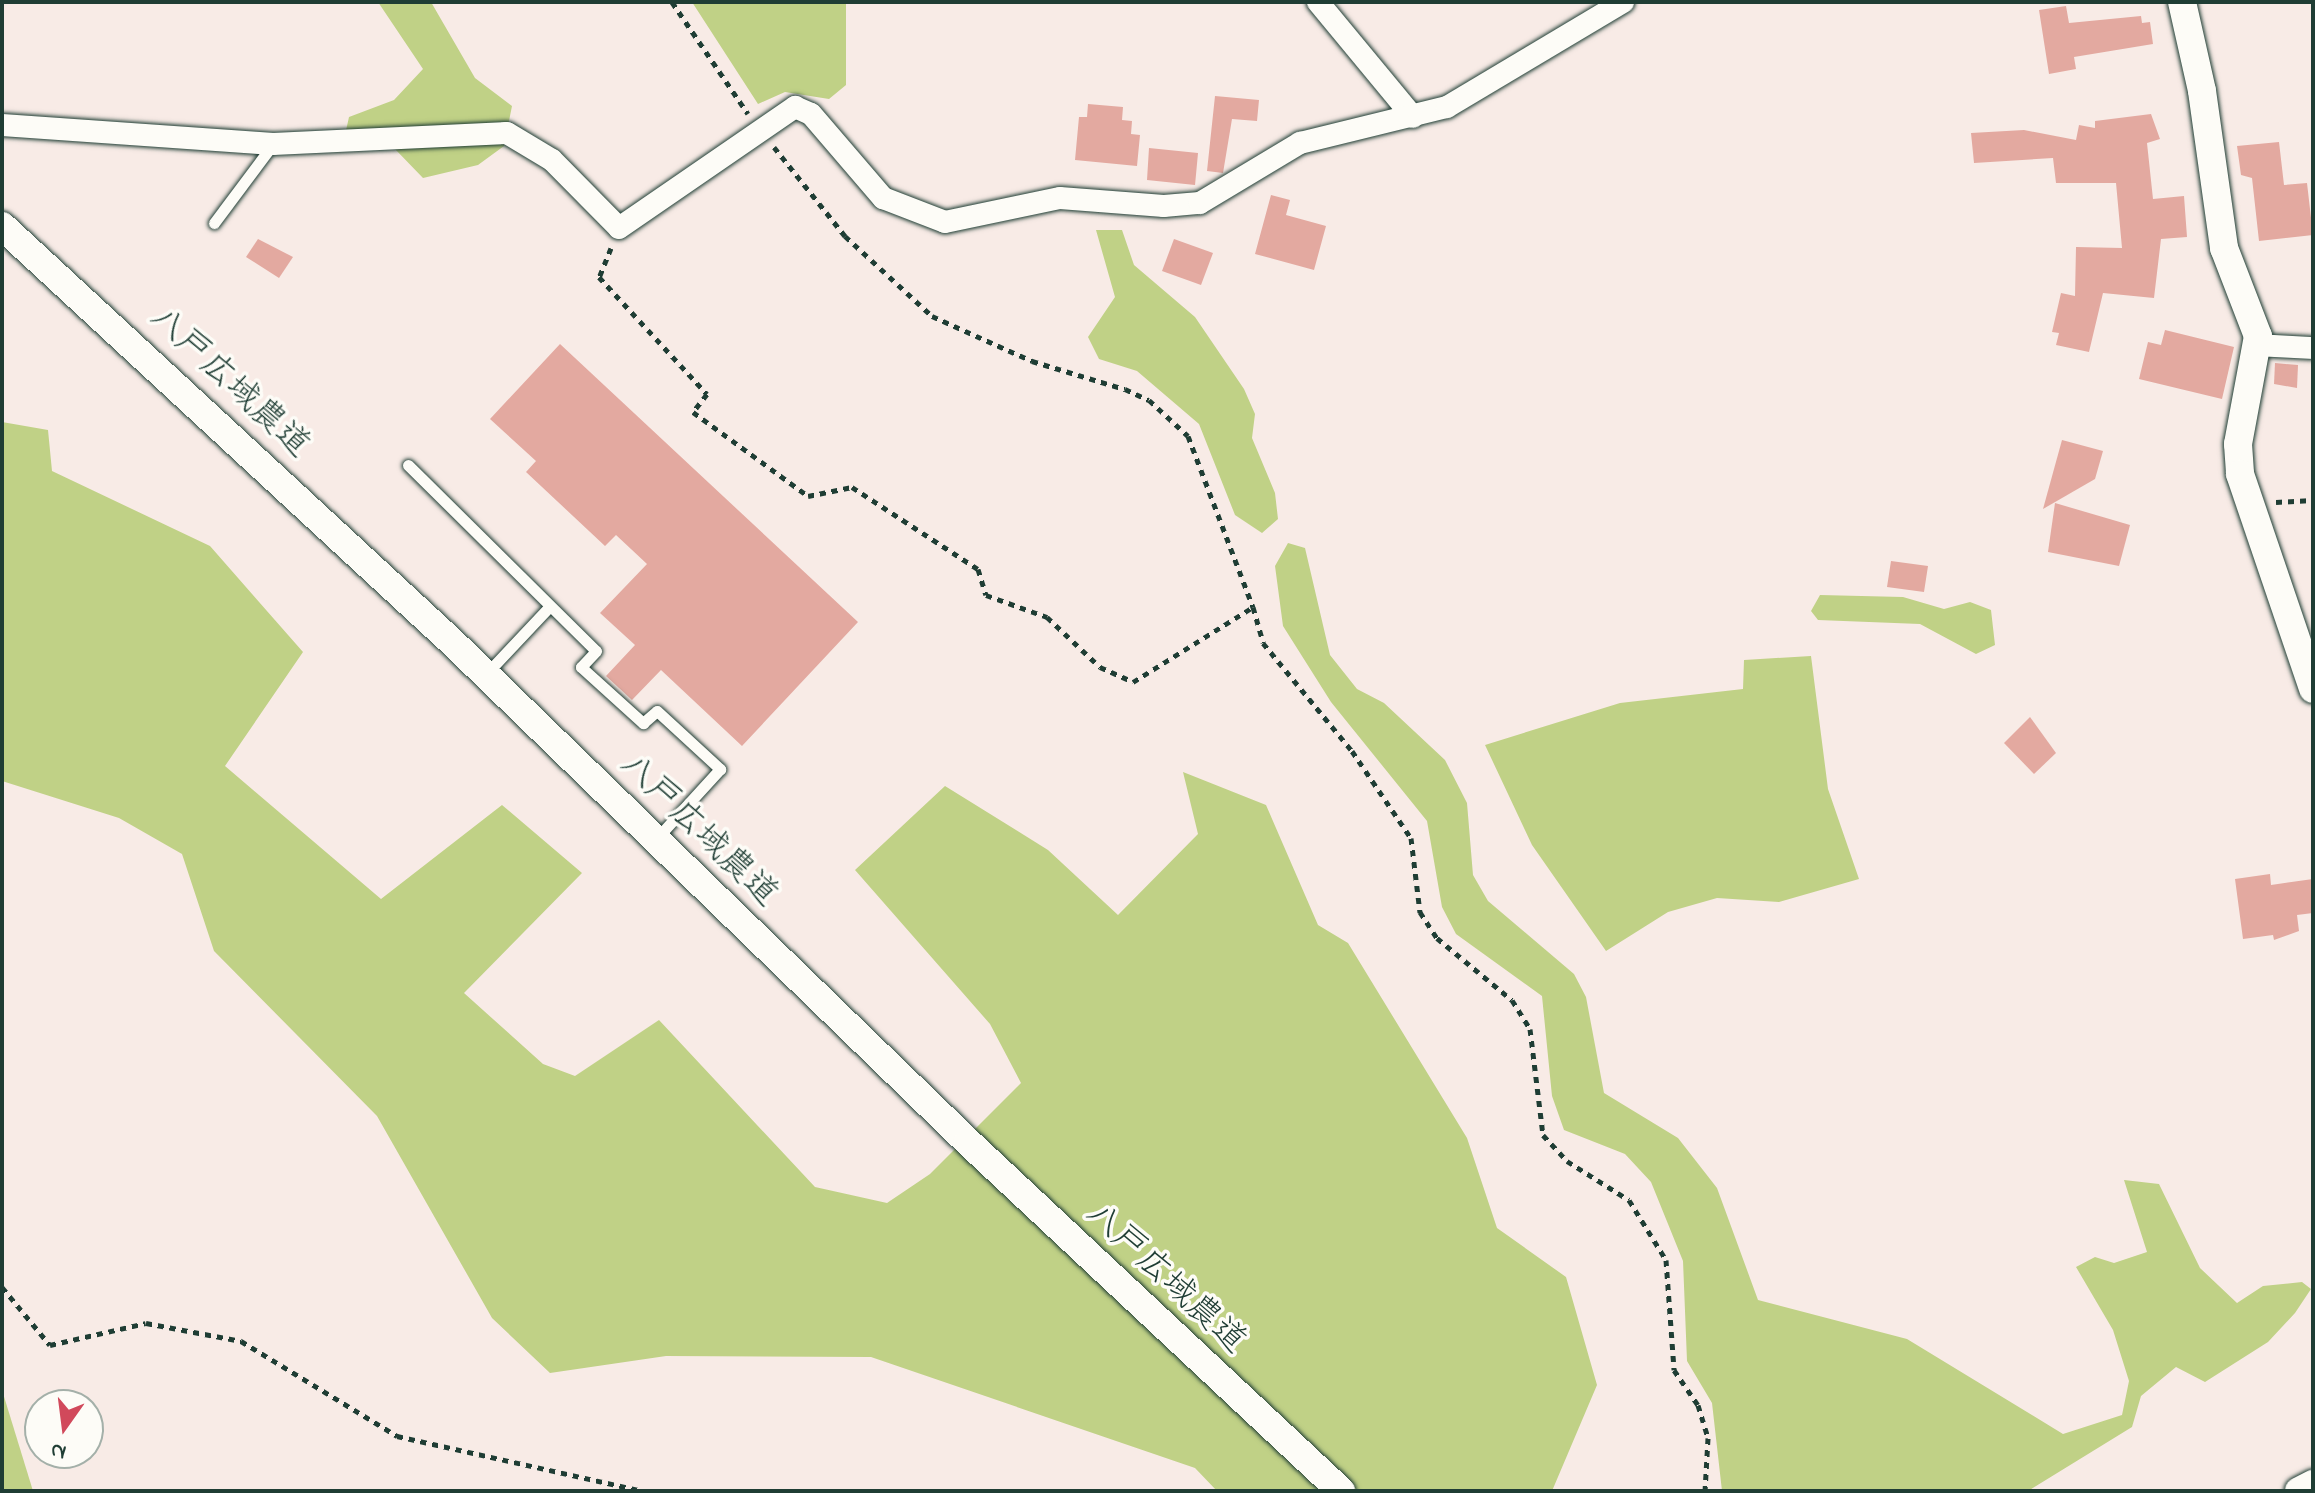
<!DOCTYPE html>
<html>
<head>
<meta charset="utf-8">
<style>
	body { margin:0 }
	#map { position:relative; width:2315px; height:1493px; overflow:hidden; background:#f8ebe6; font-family:"Indie Flower","Klee One",sans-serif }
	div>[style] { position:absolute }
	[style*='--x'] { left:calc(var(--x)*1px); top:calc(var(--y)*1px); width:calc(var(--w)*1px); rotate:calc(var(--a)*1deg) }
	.green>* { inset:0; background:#c0d186 }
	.building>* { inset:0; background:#e3a9a0 }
	.path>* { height:5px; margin-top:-2.5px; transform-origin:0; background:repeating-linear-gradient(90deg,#1f3d34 0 6px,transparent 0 12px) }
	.roads { filter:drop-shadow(0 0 2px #1f3d34) drop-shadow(0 0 2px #1f3d34) }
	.service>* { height:11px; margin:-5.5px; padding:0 5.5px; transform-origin:5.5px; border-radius:5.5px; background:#fdfcf7 }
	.minor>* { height:22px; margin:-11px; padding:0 11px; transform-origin:11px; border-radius:11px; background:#fdfcf7 }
	.tertiary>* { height:28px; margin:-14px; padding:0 14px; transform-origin:14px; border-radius:14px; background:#fdfcf7 }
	span { translate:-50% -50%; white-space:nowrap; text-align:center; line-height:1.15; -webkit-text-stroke:7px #fdfcf7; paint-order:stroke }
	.street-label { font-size:34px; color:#1f3d34 }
	.frame { position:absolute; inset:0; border:4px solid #1f3d34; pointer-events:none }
	.north { position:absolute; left:24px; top:1389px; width:80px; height:80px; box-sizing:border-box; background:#fdfcf7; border:2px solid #a4b0a9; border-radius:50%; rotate:194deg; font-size:22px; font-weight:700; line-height:32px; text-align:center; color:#1f3d34 }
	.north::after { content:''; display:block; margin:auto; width:28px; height:36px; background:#d1495b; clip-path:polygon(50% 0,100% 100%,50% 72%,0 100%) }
</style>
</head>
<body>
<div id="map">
	<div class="green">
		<i style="clip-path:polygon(378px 2px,431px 2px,475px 78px,512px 106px,504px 146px,478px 165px,423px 178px,394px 148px,345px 135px,349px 117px,394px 100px,423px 69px)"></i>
		<i style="clip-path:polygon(692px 2px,846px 2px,846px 85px,829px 99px,785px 92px,758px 104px)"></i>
		<i style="clip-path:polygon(1096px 230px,1122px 230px,1134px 265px,1195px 317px,1244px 389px,1255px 414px,1252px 438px,1275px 493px,1278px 519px,1262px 533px,1235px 515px,1199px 424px,1137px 371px,1099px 359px,1088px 337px,1115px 297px)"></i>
		<i style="clip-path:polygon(2px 422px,48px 430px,52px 471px,210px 546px,303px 652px,225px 766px,381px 899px,502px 805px,582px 873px,464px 993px,543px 1064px,575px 1076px,659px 1020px,815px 1187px,887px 1203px,930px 1174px,1021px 1083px,990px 1024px,855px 870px,945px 786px,1048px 850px,1118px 915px,1198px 834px,1183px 772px,1266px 805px,1318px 925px,1348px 943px,1467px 1138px,1497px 1228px,1566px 1277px,1597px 1385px,1552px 1491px,1217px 1491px,1195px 1468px,871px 1357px,666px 1356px,550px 1373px,492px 1318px,377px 1116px,214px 951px,182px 854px,119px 818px,2px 781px)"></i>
		<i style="clip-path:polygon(1288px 543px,1305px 548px,1330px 655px,1357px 689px,1384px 703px,1445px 760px,1467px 803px,1473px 875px,1488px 901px,1574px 974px,1586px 997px,1604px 1093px,1678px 1138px,1717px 1188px,1758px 1300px,1907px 1339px,2063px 1434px,2122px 1415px,2129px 1381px,2113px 1330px,2076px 1267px,2095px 1257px,2114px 1263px,2147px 1252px,2124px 1180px,2159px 1184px,2200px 1268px,2237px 1303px,2263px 1286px,2302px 1282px,2311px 1289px,2295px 1313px,2268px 1342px,2205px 1382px,2176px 1367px,2141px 1396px,2132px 1427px,2028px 1491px,1722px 1491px,1712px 1403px,1687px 1361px,1683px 1261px,1651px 1182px,1625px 1154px,1564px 1130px,1552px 1096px,1542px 996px,1456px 934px,1442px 907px,1427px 821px,1331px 702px,1283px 626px,1275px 566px)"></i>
		<i style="clip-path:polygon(1820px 595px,1903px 597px,1944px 609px,1970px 602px,1991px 610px,1995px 645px,1976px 654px,1920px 624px,1818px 620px,1811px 611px)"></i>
		<i style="clip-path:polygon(1811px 656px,1828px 789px,1859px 879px,1779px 902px,1717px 898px,1668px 912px,1606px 951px,1532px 845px,1485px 745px,1620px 703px,1743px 689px,1744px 660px)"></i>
		<i style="clip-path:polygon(2px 1390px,33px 1491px,2px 1491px)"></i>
	</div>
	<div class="building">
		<i style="clip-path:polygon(2066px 6px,2069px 23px,2141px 16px,2142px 23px,2150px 22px,2153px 44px,2074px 57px,2076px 69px,2049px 74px,2039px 10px)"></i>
		<i style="clip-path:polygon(1215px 96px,1259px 100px,1257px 121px,1232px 119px,1223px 173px,1207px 171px)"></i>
		<i style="clip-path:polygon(1088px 104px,1123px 107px,1122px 120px,1132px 121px,1131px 134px,1140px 135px,1137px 166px,1075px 160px,1079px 117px,1087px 117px)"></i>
		<i style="clip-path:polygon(2151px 114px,2160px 139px,2147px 143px,2153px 199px,2184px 196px,2187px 237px,2161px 239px,2154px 298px,2103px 293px,2089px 352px,2056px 345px,2059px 333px,2052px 332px,2061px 293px,2075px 296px,2076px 247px,2122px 248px,2116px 183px,2056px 183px,2053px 158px,1974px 163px,1971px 133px,2024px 130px,2076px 140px,2079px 125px,2095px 128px,2095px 121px)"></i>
		<i style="clip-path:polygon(2279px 142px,2284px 185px,2307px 183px,2313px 235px,2259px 241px,2252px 178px,2241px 175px,2237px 146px)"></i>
		<i style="clip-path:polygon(1149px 148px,1198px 153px,1195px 185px,1147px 180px)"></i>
		<i style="clip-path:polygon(1271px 195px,1290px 200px,1286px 215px,1326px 226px,1314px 270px,1255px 254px)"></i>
		<i style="clip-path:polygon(258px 239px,293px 257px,279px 278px,246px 257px)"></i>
		<i style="clip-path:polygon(1174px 239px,1213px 253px,1201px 285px,1162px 271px)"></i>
		<i style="clip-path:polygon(2165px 330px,2234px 347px,2222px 399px,2139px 379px,2148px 342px,2161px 345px)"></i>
		<i style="clip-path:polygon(560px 344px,858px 622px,742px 746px,661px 670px,632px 700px,606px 676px,635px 645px,600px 613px,647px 564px,616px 535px,605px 546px,526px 472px,536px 461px,490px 419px)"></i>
		<i style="clip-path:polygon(2275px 363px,2298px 365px,2297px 388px,2274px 384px)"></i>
		<i style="clip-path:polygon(2062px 440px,2103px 451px,2095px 479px,2043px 509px)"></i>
		<i style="clip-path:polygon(2055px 503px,2130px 525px,2119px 566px,2048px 552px)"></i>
		<i style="clip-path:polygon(1891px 561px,1928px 566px,1924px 592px,1887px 587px)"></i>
		<i style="clip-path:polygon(2030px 717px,2056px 753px,2034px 774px,2004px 743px)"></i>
		<i style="clip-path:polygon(2270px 874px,2271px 885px,2313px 879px,2313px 913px,2297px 915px,2299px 931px,2274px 940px,2273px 935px,2243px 939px,2235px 879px)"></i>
	</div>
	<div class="path">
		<i style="--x:672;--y:2;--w:135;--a:55.8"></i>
		<i style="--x:774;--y:147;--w:114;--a:51.4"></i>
		<i style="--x:845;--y:236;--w:118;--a:42.6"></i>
		<i style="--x:932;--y:316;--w:110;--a:24.2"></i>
		<i style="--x:1032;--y:361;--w:97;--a:16.8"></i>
		<i style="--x:1125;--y:389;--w:26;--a:25"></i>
		<i style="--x:1149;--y:400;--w:53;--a:42.7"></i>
		<i style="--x:1188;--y:436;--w:183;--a:69.2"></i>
		<i style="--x:611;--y:248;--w:31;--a:112"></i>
		<i style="--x:599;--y:277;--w:159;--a:47.3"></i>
		<i style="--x:707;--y:394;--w:23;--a:128"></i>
		<i style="--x:693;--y:412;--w:142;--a:36.1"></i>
		<i style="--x:808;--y:496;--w:45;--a:-11.6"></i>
		<i style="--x:852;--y:487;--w:150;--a:33.1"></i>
		<i style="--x:978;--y:569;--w:27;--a:73"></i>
		<i style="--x:986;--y:595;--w:65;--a:19.8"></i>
		<i style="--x:1047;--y:617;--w:73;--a:43.3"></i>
		<i style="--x:1100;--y:667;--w:36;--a:24"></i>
		<i style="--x:1133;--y:682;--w:142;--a:-32"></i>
		<i style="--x:1253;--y:607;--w:37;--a:74"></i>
		<i style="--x:1263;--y:643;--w:140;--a:50.5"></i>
		<i style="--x:1352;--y:751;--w:105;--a:55.9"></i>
		<i style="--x:1411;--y:838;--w:75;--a:83.1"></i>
		<i style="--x:1420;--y:912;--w:31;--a:57"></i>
		<i style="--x:1437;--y:938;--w:97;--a:39.6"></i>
		<i style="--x:1512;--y:1000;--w:34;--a:58"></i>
		<i style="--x:1530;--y:1029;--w:107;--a:83"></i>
		<i style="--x:1543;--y:1135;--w:35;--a:47"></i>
		<i style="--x:1567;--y:1161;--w:73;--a:32.2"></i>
		<i style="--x:1629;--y:1200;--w:70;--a:58.3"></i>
		<i style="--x:1666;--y:1260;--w:110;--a:85.8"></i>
		<i style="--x:1674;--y:1370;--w:42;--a:55.6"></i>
		<i style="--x:1698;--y:1405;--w:34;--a:73"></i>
		<i style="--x:1708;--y:1438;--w:53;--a:93.2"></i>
		<i style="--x:2276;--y:502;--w:37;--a:-3"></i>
		<i style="--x:2;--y:1287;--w:75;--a:50.4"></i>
		<i style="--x:50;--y:1345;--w:98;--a:-12.9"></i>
		<i style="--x:146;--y:1323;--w:97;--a:10.7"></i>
		<i style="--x:241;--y:1341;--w:183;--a:31.3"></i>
		<i style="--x:397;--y:1436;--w:253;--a:12.6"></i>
	</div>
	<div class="roads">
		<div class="service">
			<i style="--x:214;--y:223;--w:99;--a:-53.2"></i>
			<i style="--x:408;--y:465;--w:264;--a:44.7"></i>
			<i style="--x:596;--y:651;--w:22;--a:133"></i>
			<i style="--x:581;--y:667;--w:84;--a:42.1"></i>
			<i style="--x:643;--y:723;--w:18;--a:-41"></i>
			<i style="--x:657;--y:711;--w:86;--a:42.6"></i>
			<i style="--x:720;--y:769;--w:95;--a:132.4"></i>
			<i style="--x:486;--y:674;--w:93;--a:-46.7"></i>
		</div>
		<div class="minor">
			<i style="--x:1318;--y:2;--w:149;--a:50.4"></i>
			<i style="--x:2;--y:125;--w:272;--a:4"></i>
			<i style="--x:273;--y:144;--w:234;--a:-2.7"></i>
			<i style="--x:507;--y:133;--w:52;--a:31"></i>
			<i style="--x:552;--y:160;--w:95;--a:45.4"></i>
			<i style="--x:619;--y:228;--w:214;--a:-34.5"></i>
			<i style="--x:795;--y:107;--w:17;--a:24"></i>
			<i style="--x:811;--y:114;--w:111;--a:49.4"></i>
			<i style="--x:883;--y:198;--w:66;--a:21.2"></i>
			<i style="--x:945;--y:222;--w:117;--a:-11.8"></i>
			<i style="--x:1060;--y:198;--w:104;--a:4.4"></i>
			<i style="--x:1164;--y:206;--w:36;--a:-5"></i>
			<i style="--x:1200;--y:203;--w:117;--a:-31"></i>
			<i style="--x:1300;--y:143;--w:151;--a:-13.8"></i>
			<i style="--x:1447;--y:107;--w:205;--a:-30.8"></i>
			<i style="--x:2257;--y:345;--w:56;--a:3.1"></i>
		</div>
		<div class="tertiary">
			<i style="--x:2182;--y:2;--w:91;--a:77.3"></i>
			<i style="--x:2202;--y:91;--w:159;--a:82"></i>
			<i style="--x:2224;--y:248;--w:94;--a:68.9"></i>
			<i style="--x:2258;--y:336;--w:110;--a:100.5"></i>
			<i style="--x:2238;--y:444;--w:30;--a:86"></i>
			<i style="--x:2240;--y:474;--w:227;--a:71.2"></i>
			<i style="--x:2;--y:226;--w:611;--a:42.75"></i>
			<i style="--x:451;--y:641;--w:720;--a:44.1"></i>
			<i style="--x:968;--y:1142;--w:511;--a:43.1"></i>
			<i style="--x:2299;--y:1491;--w:16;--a:-27"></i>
		</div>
	</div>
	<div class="street-label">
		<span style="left:229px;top:383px;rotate:43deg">八戸広域農道</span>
		<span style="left:698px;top:831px;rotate:44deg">八戸広域農道</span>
		<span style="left:1165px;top:1279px;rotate:43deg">八戸広域農道</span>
	</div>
	<div class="frame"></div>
	<div class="north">N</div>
</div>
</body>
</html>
